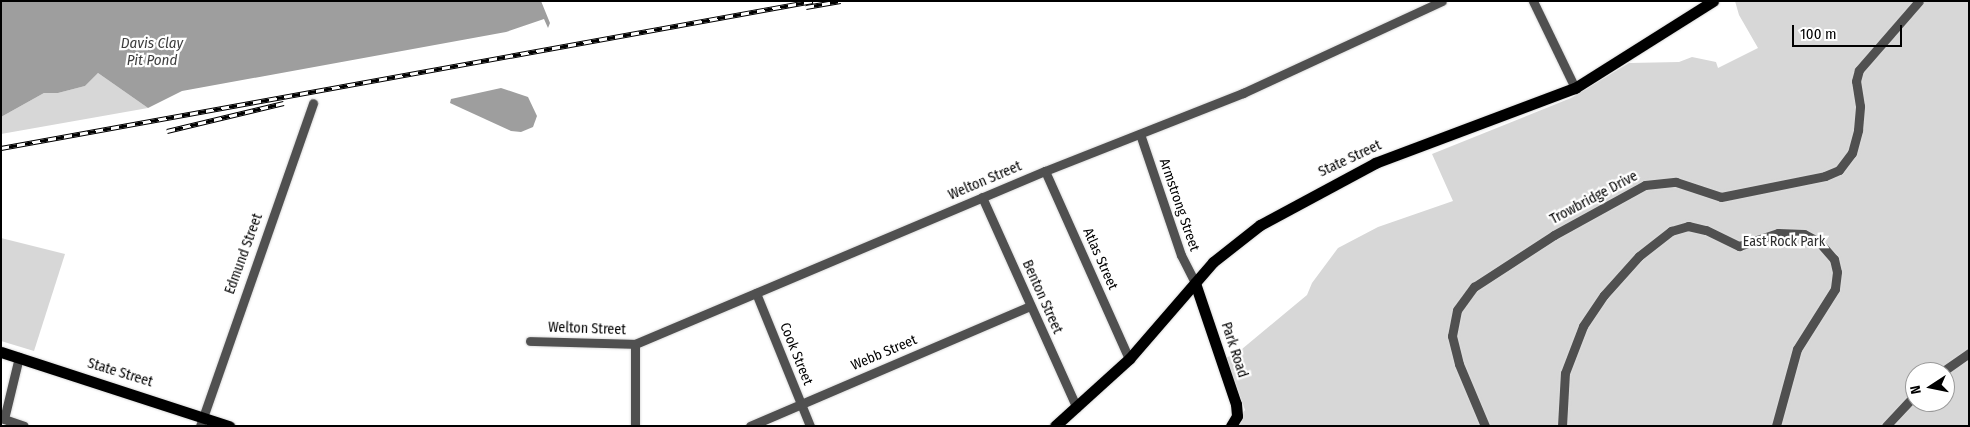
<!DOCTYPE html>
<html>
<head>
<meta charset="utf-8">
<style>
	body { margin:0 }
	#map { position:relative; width:1970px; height:427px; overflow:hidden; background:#fff; font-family:"Fira Sans Condensed",sans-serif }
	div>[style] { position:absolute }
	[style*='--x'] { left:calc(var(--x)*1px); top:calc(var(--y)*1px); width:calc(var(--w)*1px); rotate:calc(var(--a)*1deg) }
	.green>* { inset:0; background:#d7d7d7 }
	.water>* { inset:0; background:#9e9e9e }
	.roads { filter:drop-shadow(0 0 1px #dbdbdb) drop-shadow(0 0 1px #dbdbdb) }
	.minor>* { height:9px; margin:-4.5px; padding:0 4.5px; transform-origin:4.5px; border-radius:4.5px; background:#505050 }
	.major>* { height:11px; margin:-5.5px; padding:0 5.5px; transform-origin:5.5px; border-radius:5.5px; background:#000 }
	.rail>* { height:4.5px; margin-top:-2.25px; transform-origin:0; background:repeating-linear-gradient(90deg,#fff 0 8px,#000 0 16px); box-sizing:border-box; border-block:1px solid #000 }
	span { translate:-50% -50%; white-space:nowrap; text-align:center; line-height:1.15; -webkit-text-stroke:4.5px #fff; paint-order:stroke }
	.street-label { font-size:14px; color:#000 }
	.park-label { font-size:14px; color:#2e2e2e }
	.water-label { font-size:15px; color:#3f3f3f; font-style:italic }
	.frame { position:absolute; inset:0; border:2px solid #000; pointer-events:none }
	.north { position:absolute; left:1905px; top:362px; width:50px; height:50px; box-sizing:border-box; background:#fff; border:1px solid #999; border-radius:50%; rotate:259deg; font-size:14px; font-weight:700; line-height:20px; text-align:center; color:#000 }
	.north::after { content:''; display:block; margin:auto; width:18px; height:22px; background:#000; clip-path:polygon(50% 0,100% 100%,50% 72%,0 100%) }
	.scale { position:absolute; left:1792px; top:25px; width:110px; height:22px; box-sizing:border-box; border:2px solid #000; border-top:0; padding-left:6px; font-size:15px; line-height:18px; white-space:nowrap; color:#000; -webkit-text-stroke:4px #fff; paint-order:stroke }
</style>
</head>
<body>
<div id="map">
	<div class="green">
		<i style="clip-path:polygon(evenodd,1735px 1px,1969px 1px,1969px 426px,1234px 426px,1245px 410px,1226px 358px,1242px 349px,1307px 295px,1312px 283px,1338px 248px,1378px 227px,1453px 201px,1432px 154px,1571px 98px,1629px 63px,1679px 62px,1692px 57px,1716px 62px,1718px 68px,1758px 48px,1739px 15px,1735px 1px,1915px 372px,1945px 372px,1945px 402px,1915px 402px,1915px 372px)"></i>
		<i style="clip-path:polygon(98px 73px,148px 108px,1px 134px,1px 117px,44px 93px,58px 93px,85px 86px)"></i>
		<i style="clip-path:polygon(1px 238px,65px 254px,34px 351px,1px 341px)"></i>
	</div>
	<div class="water">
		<i style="clip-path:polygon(1px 1px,541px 1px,550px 23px,548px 28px,544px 19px,506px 32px,182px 91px,148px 108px,98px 73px,85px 86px,58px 93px,44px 93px,1px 117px)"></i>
		<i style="clip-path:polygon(501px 88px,528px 97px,537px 116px,533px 127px,521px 132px,511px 131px,450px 103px,451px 99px)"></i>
	</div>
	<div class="roads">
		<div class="minor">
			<i style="--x:1533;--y:1;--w:97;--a:64.2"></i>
			<i style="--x:1140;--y:134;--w:128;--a:71.3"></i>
			<i style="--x:1181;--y:255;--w:31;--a:63"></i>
			<i style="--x:1045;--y:171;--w:206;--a:65.9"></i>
			<i style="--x:982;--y:197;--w:231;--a:65.8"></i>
			<i style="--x:756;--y:293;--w:144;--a:67.9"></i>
			<i style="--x:530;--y:341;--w:105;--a:1.6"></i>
			<i style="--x:635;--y:344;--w:445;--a:-22.9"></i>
			<i style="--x:1045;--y:171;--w:213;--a:-21.5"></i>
			<i style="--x:1243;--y:93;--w:219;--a:-24.8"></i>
			<i style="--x:1942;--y:372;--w:33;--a:-35"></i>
			<i style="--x:1;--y:418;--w:24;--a:19"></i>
			<i style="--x:4;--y:419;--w:64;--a:-76.4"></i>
			<i style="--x:200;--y:426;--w:342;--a:-70.7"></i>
			<i style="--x:635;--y:426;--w:82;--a:-90"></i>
			<i style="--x:750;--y:426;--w:305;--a:-23.2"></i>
			<i style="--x:1485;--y:426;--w:67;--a:-112.8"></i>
			<i style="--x:1459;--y:364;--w:29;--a:-104"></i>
			<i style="--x:1452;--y:336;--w:26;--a:-79"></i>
			<i style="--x:1457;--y:310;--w:29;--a:-54"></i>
			<i style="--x:1474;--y:287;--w:95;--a:-33"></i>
			<i style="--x:1554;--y:235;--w:104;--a:-28.8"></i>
			<i style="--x:1645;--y:185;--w:31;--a:-6"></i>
			<i style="--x:1676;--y:182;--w:47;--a:18.4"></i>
			<i style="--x:1721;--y:197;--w:106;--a:-11.4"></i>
			<i style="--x:1825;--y:176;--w:15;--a:-23"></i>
			<i style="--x:1839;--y:170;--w:21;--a:-53"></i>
			<i style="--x:1852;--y:153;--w:24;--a:-75"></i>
			<i style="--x:1858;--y:130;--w:24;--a:-85"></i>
			<i style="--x:1860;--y:106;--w:25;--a:-99"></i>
			<i style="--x:1856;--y:81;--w:11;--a:-75"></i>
			<i style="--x:1859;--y:70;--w:91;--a:-49"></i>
			<i style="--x:1562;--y:426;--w:53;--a:-86.8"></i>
			<i style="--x:1565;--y:373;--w:50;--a:-69"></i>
			<i style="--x:1583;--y:326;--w:37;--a:-56"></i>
			<i style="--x:1604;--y:295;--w:52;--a:-48.1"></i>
			<i style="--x:1639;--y:256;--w:41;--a:-38"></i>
			<i style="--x:1671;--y:231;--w:18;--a:-16"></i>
			<i style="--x:1688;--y:226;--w:18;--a:13"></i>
			<i style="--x:1706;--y:230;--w:37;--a:26"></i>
			<i style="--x:1739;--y:246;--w:41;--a:-18.4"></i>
			<i style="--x:1778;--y:233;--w:26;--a:2"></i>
			<i style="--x:1804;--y:234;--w:17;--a:28"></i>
			<i style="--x:1819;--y:242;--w:23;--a:49"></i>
			<i style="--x:1834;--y:259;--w:13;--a:77"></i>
			<i style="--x:1837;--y:272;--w:17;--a:97"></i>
			<i style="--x:1835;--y:289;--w:71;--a:122.3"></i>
			<i style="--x:1797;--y:349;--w:80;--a:105.3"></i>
			<i style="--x:1886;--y:426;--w:42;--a:-46.9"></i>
		</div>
		<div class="major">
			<i style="--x:1195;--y:283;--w:128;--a:71.3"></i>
			<i style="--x:1236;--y:404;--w:12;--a:85"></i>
			<i style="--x:1237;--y:416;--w:12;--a:121"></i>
			<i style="--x:1;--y:352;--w:240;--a:18"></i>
			<i style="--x:1055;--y:426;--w:100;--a:-42.2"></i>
			<i style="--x:1129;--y:359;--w:128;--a:-49.1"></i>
			<i style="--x:1213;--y:262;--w:60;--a:-38.2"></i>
			<i style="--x:1260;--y:225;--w:131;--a:-28.3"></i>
			<i style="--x:1375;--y:163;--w:214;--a:-20.6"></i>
			<i style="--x:1575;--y:88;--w:163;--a:-32.2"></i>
		</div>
	</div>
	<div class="rail">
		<i style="--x:806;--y:7;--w:35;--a:-10"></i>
		<i style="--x:167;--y:131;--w:120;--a:-13.5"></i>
		<i style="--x:1;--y:148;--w:825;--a:-10.26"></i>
	</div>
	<div class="street-label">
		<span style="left:1350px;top:159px;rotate:-25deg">State Street</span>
		<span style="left:985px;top:181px;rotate:-23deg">Welton Street</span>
		<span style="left:1594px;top:198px;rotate:-28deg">Trowbridge Drive</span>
		<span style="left:1179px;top:205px;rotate:71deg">Armstrong Street</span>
		<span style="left:244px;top:254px;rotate:-70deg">Edmund Street</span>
		<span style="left:1100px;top:259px;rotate:66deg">Atlas Street</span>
		<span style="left:1042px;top:297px;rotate:66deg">Benton Street</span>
		<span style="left:587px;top:329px;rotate:2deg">Welton Street</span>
		<span style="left:1234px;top:350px;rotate:72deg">Park Road</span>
		<span style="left:884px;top:353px;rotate:-23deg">Webb Street</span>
		<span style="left:796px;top:354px;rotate:68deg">Cook Street</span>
		<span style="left:120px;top:373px;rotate:17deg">State Street</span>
	</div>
	<div class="park-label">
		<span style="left:1784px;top:242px">East Rock Park</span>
	</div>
	<div class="water-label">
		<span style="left:152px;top:52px">Davis Clay<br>Pit Pond</span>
	</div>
	<div class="frame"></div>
	<div class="north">N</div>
	<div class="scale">100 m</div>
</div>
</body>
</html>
